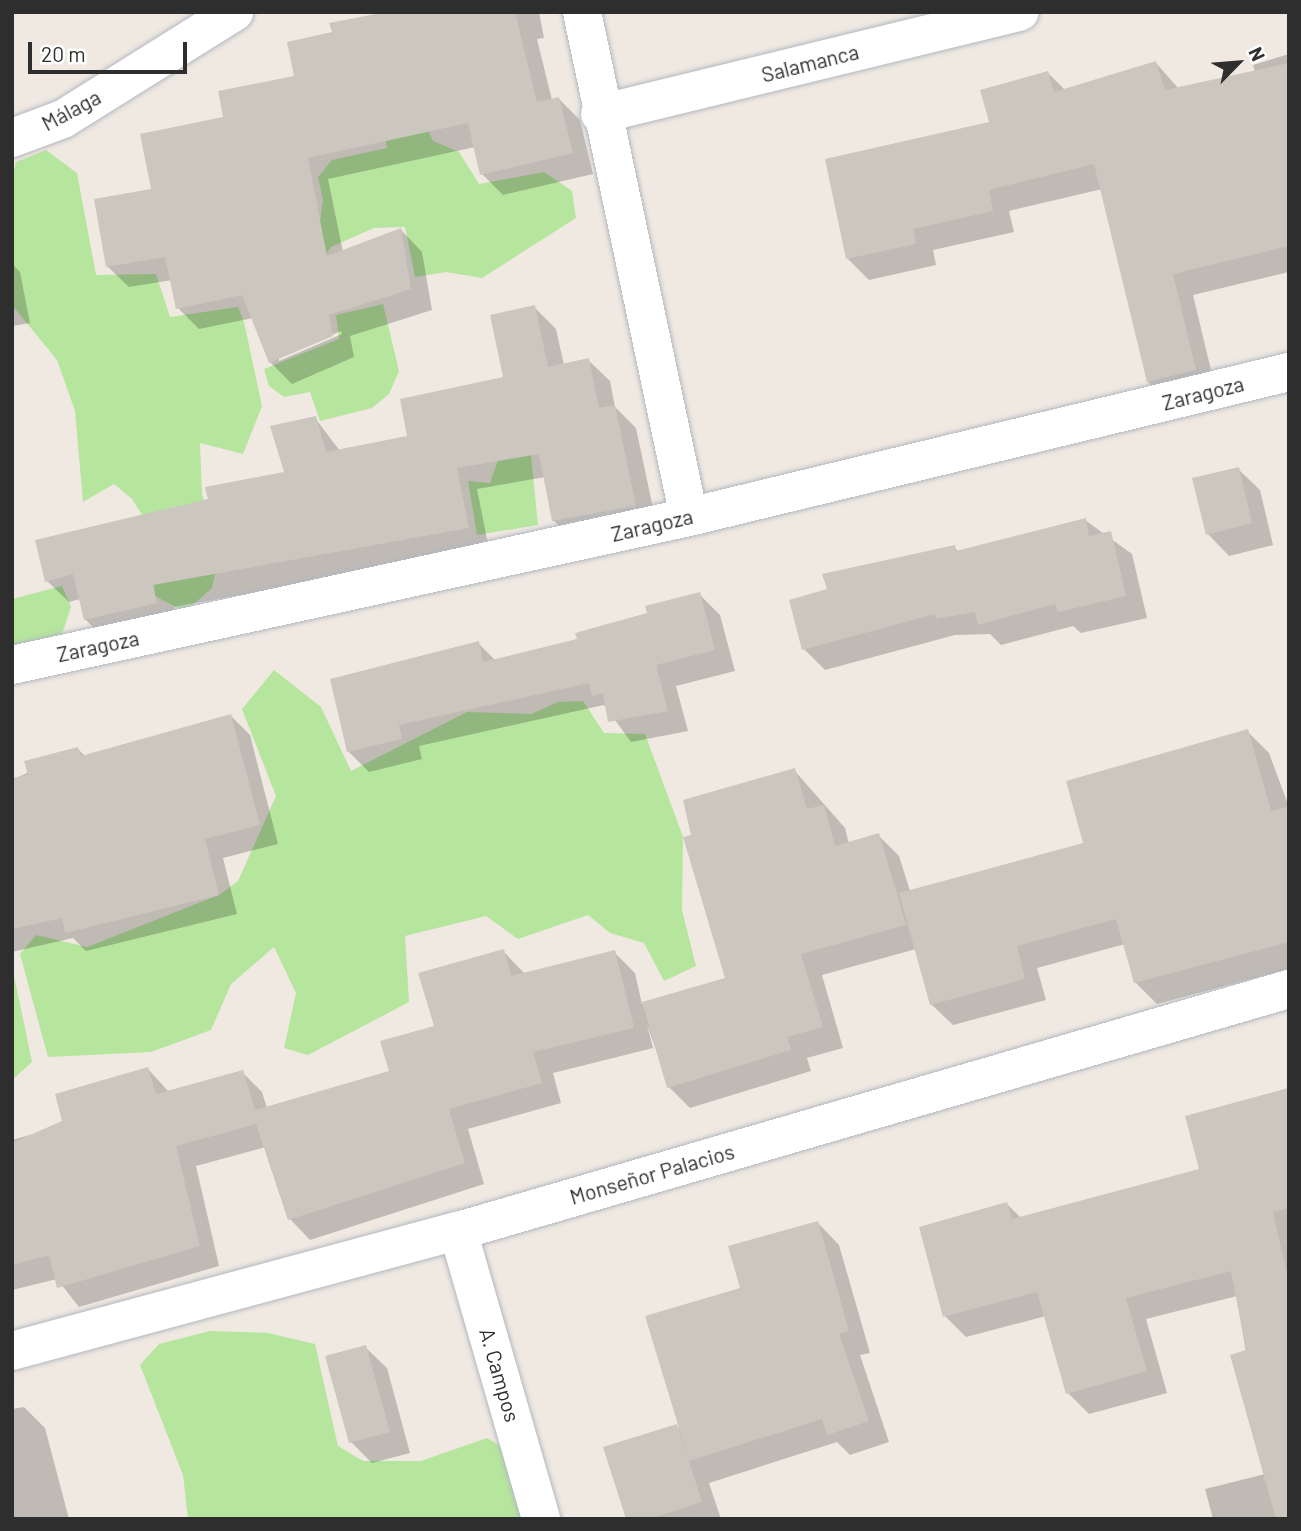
<!DOCTYPE html>
<html>
<head>
<meta charset="utf-8">
<style>
	body { margin:0 }
	#map { position:relative; width:1301px; height:1531px; overflow:hidden; background:#efe9e1; font-family:Barlow,sans-serif }
	div>[style] { position:absolute }
	[style*='--x'] { left:calc(var(--x)*1px); top:calc(var(--y)*1px); width:calc(var(--w)*1px); rotate:calc(var(--a)*1deg) }
	.green>* { inset:0; background:#b6e59e }
	.shadow>* { inset:0; background:#0003 }
	.building>* { inset:0; background:#cbc7bf }
	.roads { filter:drop-shadow(0 0 2px #b4b7c1) drop-shadow(0 0 2px #b4b7c1) }
	.street>* { height:38px; margin:-19px; padding:0 19px; transform-origin:19px; border-radius:19px; background:#fff }
	span { translate:-50% -50%; white-space:nowrap; text-align:center; line-height:1.15; -webkit-text-stroke:6px #fff; paint-order:stroke }
	.street-label { font-size:21px; color:#2e2e2e }
	.frame { position:absolute; inset:0; border:14px solid #2e2e2e; pointer-events:none }
	.north { position:absolute; left:1203px; top:28px; width:70px; height:70px; -webkit-text-stroke:5px #fff; paint-order:stroke; rotate:65deg; font-size:19px; font-weight:700; line-height:28px; text-align:center; color:#2e2e2e }
	.north::after { content:''; display:block; margin:auto; width:24px; height:32px; background:#2e2e2e; clip-path:polygon(50% 0,100% 100%,50% 72%,0 100%) }
	.scale { position:absolute; left:28px; top:42px; width:159px; height:32px; box-sizing:border-box; border:4px solid #2e2e2e; border-top:0; padding-left:9px; font-size:21px; line-height:24px; white-space:nowrap; color:#2e2e2e; -webkit-text-stroke:5px #fff; paint-order:stroke }
</style>
</head>
<body>
<div id="map">
	<div class="green">
		<i style="clip-path:polygon(418px 109px,433px 141px,459px 152px,479px 184px,544px 172px,572px 191px,576px 218px,482px 278px,446px 272px,415px 277px,405px 227px,374px 228px,331px 247px,313px 272px,323px 200px,318px 177px,332px 160px,387px 148px,384px 132px)"></i>
		<i style="clip-path:polygon(46px 150px,77px 173px,96px 275px,156px 274px,170px 317px,238px 307px,244px 322px,262px 406px,243px 454px,200px 443px,202px 495px,220px 552px,212px 588px,185px 612px,155px 596px,148px 524px,132px 499px,114px 484px,83px 502px,75px 411px,57px 360px,12px 305px,12px 179px,16px 162px)"></i>
		<i style="clip-path:polygon(383px 304px,399px 371px,389px 394px,372px 408px,320px 421px,310px 392px,284px 397px,269px 386px,264px 369px,339px 339px,336px 315px)"></i>
		<i style="clip-path:polygon(530px 445px,538px 525px,477px 535px,468px 481px,490px 483px,501px 452px)"></i>
		<i style="clip-path:polygon(62px 586px,71px 607px,62px 634px,12px 651px,12px 599px)"></i>
		<i style="clip-path:polygon(274px 670px,321px 707px,351px 771px,467px 712px,531px 714px,558px 702px,583px 701px,604px 733px,645px 734px,683px 837px,682px 910px,696px 966px,664px 981px,644px 943px,610px 933px,588px 915px,518px 939px,486px 916px,405px 936px,409px 1002px,308px 1055px,284px 1048px,296px 993px,274px 947px,231px 984px,211px 1030px,151px 1052px,48px 1057px,20px 954px,36px 935px,87px 947px,219px 895px,238px 881px,276px 796px,242px 709px)"></i>
		<i style="clip-path:polygon(12px 966px,32px 1062px,12px 1080px)"></i>
		<i style="clip-path:polygon(210px 1331px,268px 1333px,315px 1344px,338px 1446px,363px 1461px,421px 1461px,487px 1438px,544px 1472px,542px 1519px,188px 1519px,183px 1475px,140px 1365px,159px 1344px)"></i>
	</div>
	<div class="shadow">
		<i style="clip-path:polygon(evenodd,395px 12px,539px 12px,544px 38px,537px 39px,552px 100px,559px 99px,580px 120px,593px 174px,503px 195px,482px 174px,475px 147px,328px 179px,343px 252px,401px 230px,422px 252px,432px 310px,350px 336px,354px 357px,292px 384px,270px 362px,253px 318px,199px 329px,178px 308px,172px 280px,129px 287px,107px 266px,153px 191px,225px 118px,296px 78px,334px 34px,395px 12px,341px 331px,342px 334px,279px 361px,279px 357px,341px 331px)"></i>
		<i style="clip-path:polygon(1289px 54px,1289px 272px,1193px 295px,1216px 391px,1170px 403px,1148px 382px,1102px 189px,1009px 211px,1014px 232px,933px 250px,936px 265px,869px 280px,848px 259px,1048px 73px,1065px 90px,1156px 63px,1179px 89px,1255px 72px,1253px 65px)"></i>
		<i style="clip-path:polygon(12px 264px,20px 272px,30px 323px,12px 326px)"></i>
		<i style="clip-path:polygon(534px 307px,556px 329px,564px 365px,588px 360px,610px 381px,615px 407px,636px 428px,657px 527px,575px 542px,553px 520px,545px 477px,477px 489px,489px 549px,174px 607px,177px 624px,107px 641px,85px 619px,80px 599px,69px 602px,47px 581px,210px 500px,286px 474px,315px 418px,340px 451px,409px 437px,505px 379px)"></i>
		<i style="clip-path:polygon(1238px 469px,1260px 490px,1273px 545px,1229px 556px,1208px 534px)"></i>
		<i style="clip-path:polygon(1085px 520px,1132px 554px,1147px 618px,1081px 633px,1073px 626px,1001px 645px,990px 634px,955px 635px,825px 670px,804px 649px,954px 547px,959px 552px)"></i>
		<i style="clip-path:polygon(699px 594px,720px 615px,735px 671px,676px 686px,688px 731px,631px 742px,604px 705px,419px 746px,422px 759px,369px 772px,348px 751px,478px 643px,496px 661px,579px 640px)"></i>
		<i style="clip-path:polygon(231px 716px,250px 735px,278px 844px,223px 858px,237px 914px,86px 951px,73px 938px,12px 952px,12px 780px,78px 749px,85px 756px)"></i>
		<i style="clip-path:polygon(1247px 731px,1269px 753px,1289px 807px,1289px 969px,1157px 1004px,1135px 982px,1125px 944px,1037px 968px,1046px 1000px,953px 1025px,931px 1004px,916px 949px,822px 975px,843px 1048px,807px 1058px,811px 1071px,690px 1108px,669px 1087px,647px 1024px,653px 1048px,553px 1073px,561px 1103px,468px 1129px,484px 1184px,310px 1240px,290px 1219px,266px 1147px,196px 1166px,219px 1266px,79px 1307px,57px 1279px,12px 1290px,12px 1140px,65px 1125px,148px 1069px,169px 1092px,242px 1072px,262px 1092px,267px 1108px,391px 1072px,503px 951px,525px 974px,614px 952px,635px 973px,642px 1004px,727px 980px,693px 836px,794px 770px,845px 828px,849px 844px,878px 835px,899px 856px,910px 891px,1085px 844px)"></i>
		<i style="clip-path:polygon(1289px 1088px,1289px 1519px,1213px 1519px,1205px 1489px,1265px 1474px,1237px 1296px,1146px 1319px,1167px 1393px,1089px 1414px,1068px 1393px,1046px 1316px,966px 1337px,945px 1316px,1007px 1204px,1021px 1218px,1201px 1170px,1187px 1117px)"></i>
		<i style="clip-path:polygon(818px 1223px,839px 1245px,870px 1353px,860px 1355px,889px 1442px,850px 1455px,837px 1442px,709px 1483px,721px 1519px,628px 1519px,677px 1426px,682px 1431px,742px 1289px)"></i>
		<i style="clip-path:polygon(365px 1347px,387px 1368px,410px 1453px,372px 1463px,351px 1442px)"></i>
		<i style="clip-path:polygon(24px 1407px,45px 1428px,69px 1519px,12px 1519px,12px 1409px)"></i>
	</div>
	<div class="building">
		<i style="clip-path:polygon(386px 12px,515px 12px,537px 102px,559px 97px,573px 153px,480px 175px,468px 123px,308px 158px,327px 256px,401px 228px,411px 289px,329px 315px,333px 336px,269px 363px,242px 295px,176px 309px,165px 257px,106px 267px,94px 199px,151px 189px,140px 134px,223px 117px,218px 91px,294px 76px,287px 42px,332px 32px,329px 23px)"></i>
		<i style="clip-path:polygon(1156px 61px,1165px 90px,1289px 63px,1289px 246px,1173px 274px,1196px 370px,1147px 382px,1094px 164px,989px 190px,993px 211px,913px 229px,916px 244px,846px 259px,825px 159px,989px 122px,980px 90px,1048px 71px,1054px 92px)"></i>
		<i style="clip-path:polygon(535px 305px,548px 367px,589px 358px,599px 408px,615px 405px,636px 506px,552px 521px,539px 454px,457px 468px,469px 528px,153px 585px,157px 603px,84px 620px,73px 574px,45px 582px,35px 540px,208px 499px,205px 487px,284px 472px,270px 426px,316px 416px,326px 452px,407px 436px,400px 399px,503px 377px,490px 315px)"></i>
		<i style="clip-path:polygon(1239px 467px,1252px 523px,1206px 535px,1192px 478px)"></i>
		<i style="clip-path:polygon(1086px 518px,1089px 536px,1111px 531px,1126px 596px,1058px 612px,1055px 604px,978px 625px,975px 612px,936px 619px,935px 614px,802px 650px,789px 600px,827px 589px,822px 574px,955px 545px,956px 551px)"></i>
		<i style="clip-path:polygon(700px 592px,715px 650px,656px 665px,668px 711px,608px 722px,603px 693px,592px 696px,589px 683px,399px 725px,402px 739px,347px 752px,330px 679px,479px 641px,483px 662px,577px 639px,575px 633px,647px 613px,645px 606px)"></i>
		<i style="clip-path:polygon(231px 714px,260px 825px,205px 839px,219px 895px,65px 933px,62px 918px,12px 929px,12px 778px,28px 775px,24px 761px,78px 747px,81px 756px)"></i>
		<i style="clip-path:polygon(1248px 729px,1271px 811px,1289px 806px,1289px 942px,1134px 983px,1116px 919px,1017px 946px,1025px 979px,930px 1005px,899px 893px,1083px 843px,1066px 781px)"></i>
		<i style="clip-path:polygon(795px 768px,807px 809px,824px 805px,835px 846px,879px 833px,906px 925px,801px 954px,823px 1027px,787px 1037px,791px 1050px,667px 1088px,642px 1002px,725px 978px,683px 837px,691px 835px,683px 800px)"></i>
		<i style="clip-path:polygon(504px 949px,511px 976px,615px 950px,634px 1028px,533px 1052px,542px 1083px,449px 1109px,465px 1163px,288px 1220px,256px 1124px,176px 1146px,200px 1246px,57px 1288px,49px 1255px,12px 1265px,12px 1143px,62px 1121px,55px 1094px,148px 1067px,156px 1094px,243px 1070px,255px 1110px,389px 1071px,380px 1041px,434px 1026px,418px 973px)"></i>
		<i style="clip-path:polygon(1289px 1088px,1289px 1208px,1273px 1212px,1289px 1283px,1289px 1518px,1276px 1519px,1230px 1355px,1246px 1350px,1231px 1271px,1126px 1298px,1147px 1371px,1066px 1394px,1037px 1292px,943px 1317px,919px 1227px,1007px 1202px,1012px 1219px,1199px 1169px,1185px 1116px)"></i>
		<i style="clip-path:polygon(818px 1221px,849px 1331px,839px 1334px,869px 1421px,827px 1435px,822px 1419px,689px 1461px,645px 1316px,740px 1288px,728px 1246px)"></i>
		<i style="clip-path:polygon(366px 1345px,390px 1432px,349px 1443px,325px 1356px)"></i>
		<i style="clip-path:polygon(677px 1424px,702px 1502px,650px 1519px,626px 1519px,603px 1447px)"></i>
	</div>
	<div class="roads">
		<div class="street">
			<i style="--x:582;--y:12;--w:516;--a:78.04"></i>
			<i style="--x:600;--y:114;--w:432;--a:-13.7"></i>
			<i style="--x:12;--y:138;--w:54;--a:-20.4"></i>
			<i style="--x:63;--y:119;--w:202;--a:-32"></i>
			<i style="--x:12;--y:665;--w:693;--a:-12.33"></i>
			<i style="--x:689;--y:517;--w:617;--a:-13.59"></i>
			<i style="--x:458;--y:1231;--w:300;--a:73.9"></i>
			<i style="--x:12;--y:1351;--w:462;--a:-15.1"></i>
			<i style="--x:458;--y:1231;--w:866;--a:-16.24"></i>
		</div>
	</div>
	<div class="street-label">
		<span style="left:810px;top:63px;rotate:-14deg">Salamanca</span>
		<span style="left:71px;top:110px;rotate:-28deg">Málaga</span>
		<span style="left:1203px;top:393px;rotate:-14deg">Zaragoza</span>
		<span style="left:652px;top:525px;rotate:-13deg">Zaragoza</span>
		<span style="left:98px;top:646px;rotate:-12deg">Zaragoza</span>
		<span style="left:652px;top:1174px;rotate:-16deg">Monseñor Palacios</span>
		<span style="left:500px;top:1375px;rotate:74deg">A. Campos</span>
	</div>
	<div class="frame"></div>
	<div class="north">N</div>
	<div class="scale">20 m</div>
</div>
</body>
</html>
